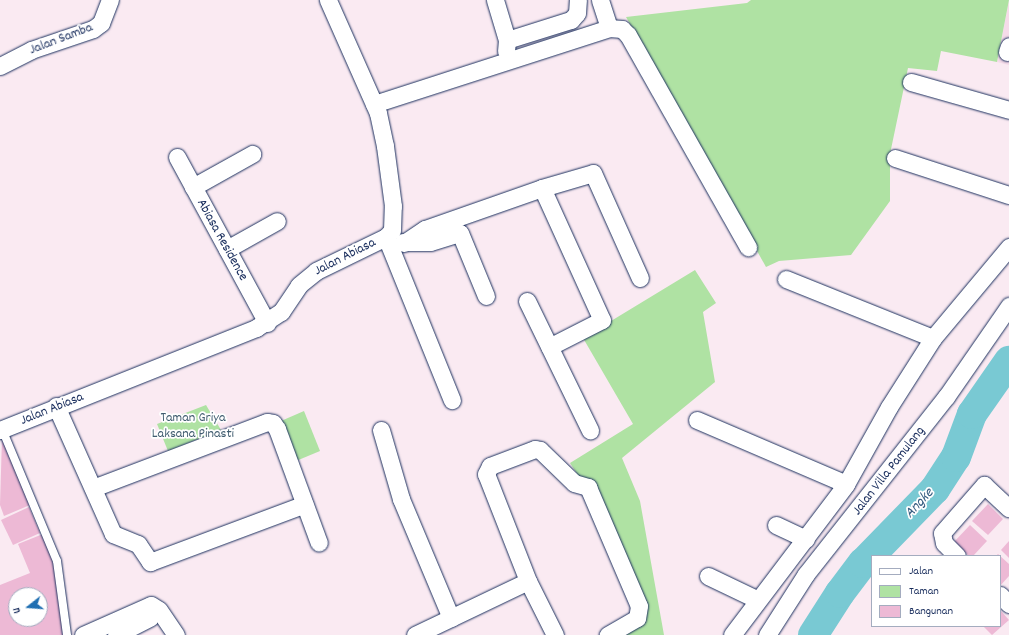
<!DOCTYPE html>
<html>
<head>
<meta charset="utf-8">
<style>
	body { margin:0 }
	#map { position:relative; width:1009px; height:635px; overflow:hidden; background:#faeaf2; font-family:Dekko,sans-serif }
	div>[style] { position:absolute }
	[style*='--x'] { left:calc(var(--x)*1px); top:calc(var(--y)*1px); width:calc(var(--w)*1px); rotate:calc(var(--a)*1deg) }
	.built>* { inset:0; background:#f6dbe9 }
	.green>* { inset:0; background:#afe2a3 }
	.river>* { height:30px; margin:-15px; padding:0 15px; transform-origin:15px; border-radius:15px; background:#79c9d3 }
	.building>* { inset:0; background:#edb9d5 }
	.roads { filter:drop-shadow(0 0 1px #1b2f5e) drop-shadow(0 0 1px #1b2f5e) }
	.lane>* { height:8px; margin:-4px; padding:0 4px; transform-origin:4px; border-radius:4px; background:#fff }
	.street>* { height:17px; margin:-8.5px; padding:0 8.5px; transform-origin:8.5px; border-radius:8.5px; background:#fff }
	span { translate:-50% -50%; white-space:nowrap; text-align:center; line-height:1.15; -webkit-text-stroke:3.5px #fff; paint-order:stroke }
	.street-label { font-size:14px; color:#1b2f5e }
	.park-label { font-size:14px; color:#405c6f }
	.water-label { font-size:15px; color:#375d81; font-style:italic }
	.legend { position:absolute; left:871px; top:555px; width:130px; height:72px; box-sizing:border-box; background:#fff; border:1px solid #a4acbf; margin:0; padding:5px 7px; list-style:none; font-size:12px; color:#1b2f5e }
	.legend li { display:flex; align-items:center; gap:8px; height:20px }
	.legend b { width:20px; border:1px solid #a4acbf }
	.north { position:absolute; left:8px; top:587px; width:40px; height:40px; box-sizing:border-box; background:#fff; border:1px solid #a4acbf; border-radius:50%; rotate:253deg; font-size:11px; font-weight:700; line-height:16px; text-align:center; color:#1b2f5e }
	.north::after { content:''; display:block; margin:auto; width:14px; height:18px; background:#1f6fb2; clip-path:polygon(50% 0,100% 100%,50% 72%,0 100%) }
</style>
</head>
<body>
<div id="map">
	<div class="built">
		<i style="clip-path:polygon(1009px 1px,1009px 65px,997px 62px)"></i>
	</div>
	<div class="green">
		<i style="clip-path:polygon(751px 0,1009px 0,997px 62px,941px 51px,937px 71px,908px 68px,890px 154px,890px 201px,851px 255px,779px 261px,766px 267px,626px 17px,747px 3px)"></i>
		<i style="clip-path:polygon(695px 270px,716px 303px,703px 312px,715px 382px,622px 458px,640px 501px,664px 635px,612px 635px,644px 616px,604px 515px,570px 463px,633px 424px,583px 338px)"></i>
		<i style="clip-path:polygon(206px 405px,221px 430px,168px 451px,157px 424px)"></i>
		<i style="clip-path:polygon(304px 411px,320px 451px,296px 461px,281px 421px)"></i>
	</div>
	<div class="river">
		<i style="--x:813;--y:635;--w:50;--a:-57.3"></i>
		<i style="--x:840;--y:593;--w:38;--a:-53"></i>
		<i style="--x:863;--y:563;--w:103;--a:-45.8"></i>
		<i style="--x:935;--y:489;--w:38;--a:-57"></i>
		<i style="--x:956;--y:457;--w:46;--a:-69.6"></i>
		<i style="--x:972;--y:414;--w:65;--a:-55.1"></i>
	</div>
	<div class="building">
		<i style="clip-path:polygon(2px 438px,30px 505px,4px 516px,0 505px)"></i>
		<i style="clip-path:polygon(988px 504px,1003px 519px,988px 535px,972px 521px)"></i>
		<i style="clip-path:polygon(29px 507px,40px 533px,13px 545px,1px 520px)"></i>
		<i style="clip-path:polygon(970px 525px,987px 541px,973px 556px,969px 556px,954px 542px)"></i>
		<i style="clip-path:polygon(evenodd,43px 534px,55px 563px,65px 635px,0 635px,0 585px,30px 573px,18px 544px,43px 534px,16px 595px,40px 595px,40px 619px,16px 619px,16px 595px)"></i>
		<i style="clip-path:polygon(1009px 541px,1009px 558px,1001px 550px)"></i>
		<i style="clip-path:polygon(998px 554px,1009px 564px,1009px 576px,1000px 586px,1000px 556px,996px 556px)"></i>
		<i style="clip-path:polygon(1000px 610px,1009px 620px,992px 635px,983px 626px,1000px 626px)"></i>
	</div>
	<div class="roads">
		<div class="lane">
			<i style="--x:2;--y:429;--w:143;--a:67.4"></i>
			<i style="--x:57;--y:561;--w:75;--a:82.3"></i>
		</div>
		<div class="street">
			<i style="--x:495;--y:0;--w:42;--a:73.3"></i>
			<i style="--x:507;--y:40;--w:11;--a:95"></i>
			<i style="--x:600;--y:0;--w:29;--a:72"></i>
			<i style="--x:507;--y:40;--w:67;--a:-17.4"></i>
			<i style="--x:571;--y:20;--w:9;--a:-49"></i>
			<i style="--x:577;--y:13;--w:13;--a:-86"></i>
			<i style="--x:1007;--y:52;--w:6;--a:-72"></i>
			<i style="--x:0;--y:66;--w:35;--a:-27"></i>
			<i style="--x:31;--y:50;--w:65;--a:-18.7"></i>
			<i style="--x:93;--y:29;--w:10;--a:-37"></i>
			<i style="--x:101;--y:23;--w:25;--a:-69"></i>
			<i style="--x:911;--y:82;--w:102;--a:15.9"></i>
			<i style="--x:374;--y:104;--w:247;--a:-17.9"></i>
			<i style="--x:609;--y:28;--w:13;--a:4"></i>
			<i style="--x:622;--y:29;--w:8;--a:45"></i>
			<i style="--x:628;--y:35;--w:244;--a:60.5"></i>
			<i style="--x:177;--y:157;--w:189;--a:61.5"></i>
			<i style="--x:895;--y:158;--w:120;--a:18"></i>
			<i style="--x:193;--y:187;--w:68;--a:-29.2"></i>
			<i style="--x:542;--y:188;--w:145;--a:65.6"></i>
			<i style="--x:602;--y:320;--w:59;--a:153"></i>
			<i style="--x:386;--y:237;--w:176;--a:68"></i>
			<i style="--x:403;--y:242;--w:27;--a:0"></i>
			<i style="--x:430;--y:242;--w:31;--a:-17"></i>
			<i style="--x:460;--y:233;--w:68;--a:67.6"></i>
			<i style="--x:404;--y:243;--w:25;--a:-34"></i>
			<i style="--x:425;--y:229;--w:124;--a:-19.3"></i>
			<i style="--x:542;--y:188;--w:53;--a:-16.4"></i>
			<i style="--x:593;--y:173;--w:115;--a:65.9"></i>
			<i style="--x:227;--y:249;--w:57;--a:-29.2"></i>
			<i style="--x:786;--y:279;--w:158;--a:21.9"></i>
			<i style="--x:527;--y:301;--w:144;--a:64"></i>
			<i style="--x:56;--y:406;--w:140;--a:66"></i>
			<i style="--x:113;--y:534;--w:27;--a:22"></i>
			<i style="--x:138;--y:544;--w:22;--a:56"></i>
			<i style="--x:150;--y:562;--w:165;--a:-20.5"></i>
			<i style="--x:697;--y:420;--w:162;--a:23.2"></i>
			<i style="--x:0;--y:430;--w:276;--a:-21.7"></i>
			<i style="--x:256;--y:328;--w:30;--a:-33"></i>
			<i style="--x:281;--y:312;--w:32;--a:-56"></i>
			<i style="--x:299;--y:285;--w:22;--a:-39"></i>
			<i style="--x:316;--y:271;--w:78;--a:-25.9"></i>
			<i style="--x:386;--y:237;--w:9;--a:-49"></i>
			<i style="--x:392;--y:230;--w:24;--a:-88"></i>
			<i style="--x:393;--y:206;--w:61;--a:-97.6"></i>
			<i style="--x:385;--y:146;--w:34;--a:-102"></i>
			<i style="--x:378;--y:113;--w:124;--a:-113.9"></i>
			<i style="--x:381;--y:430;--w:72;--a:73.8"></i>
			<i style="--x:401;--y:499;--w:129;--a:67.2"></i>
			<i style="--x:93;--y:488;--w:186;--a:-20.8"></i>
			<i style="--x:267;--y:422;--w:6;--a:9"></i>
			<i style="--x:273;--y:423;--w:7;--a:56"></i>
			<i style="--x:277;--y:429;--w:121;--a:69.8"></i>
			<i style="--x:776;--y:525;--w:33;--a:25"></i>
			<i style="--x:957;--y:556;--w:18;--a:-135"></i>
			<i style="--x:944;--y:543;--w:10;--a:-101"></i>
			<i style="--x:942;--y:533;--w:64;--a:-48.8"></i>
			<i style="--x:984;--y:485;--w:34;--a:43"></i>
			<i style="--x:708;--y:576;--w:55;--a:25.6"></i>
			<i style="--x:1000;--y:595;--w:13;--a:45"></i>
			<i style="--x:83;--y:635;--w:74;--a:-23.8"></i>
			<i style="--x:151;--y:605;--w:9;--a:32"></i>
			<i style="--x:159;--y:610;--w:30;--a:56"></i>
			<i style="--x:116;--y:635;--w:38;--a:-27"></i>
			<i style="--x:415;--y:635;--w:125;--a:-25.5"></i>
			<i style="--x:555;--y:635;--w:60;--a:-116.6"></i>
			<i style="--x:528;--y:581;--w:115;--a:-111.4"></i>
			<i style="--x:486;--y:474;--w:9;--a:-63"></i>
			<i style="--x:490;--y:466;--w:48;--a:-20.7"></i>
			<i style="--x:535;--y:449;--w:5;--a:11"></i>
			<i style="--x:540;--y:450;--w:47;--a:44.1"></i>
			<i style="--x:574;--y:483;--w:15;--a:16"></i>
			<i style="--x:588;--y:487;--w:129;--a:66.8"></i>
			<i style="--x:639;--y:606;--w:12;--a:99"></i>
			<i style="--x:637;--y:618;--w:34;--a:150"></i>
			<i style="--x:732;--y:635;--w:189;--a:-52.9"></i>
			<i style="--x:846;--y:484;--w:88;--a:-60.8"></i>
			<i style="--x:889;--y:407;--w:82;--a:-57.5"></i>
			<i style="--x:933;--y:338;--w:119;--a:-50.1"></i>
			<i style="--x:767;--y:635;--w:72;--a:-57.4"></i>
			<i style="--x:806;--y:574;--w:226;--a:-51.7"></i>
			<i style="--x:946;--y:397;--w:111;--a:-55.3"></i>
		</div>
	</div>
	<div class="street-label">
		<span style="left:61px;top:39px;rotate:-21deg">Jalan Samba</span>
		<span style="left:222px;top:240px;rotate:61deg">Abiasa Residence</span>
		<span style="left:345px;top:257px;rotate:-27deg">Jalan Abiasa</span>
		<span style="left:52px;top:409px;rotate:-22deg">Jalan Abiasa</span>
		<span style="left:889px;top:471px;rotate:-52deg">Jalan Villa Pamulang</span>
	</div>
	<div class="park-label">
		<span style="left:193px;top:426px">Taman Griya<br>Laksana Pinasti</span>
	</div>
	<div class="water-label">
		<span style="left:920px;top:504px;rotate:-47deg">Angke</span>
	</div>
	<ul class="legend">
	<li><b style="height:5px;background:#fff"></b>Jalan</li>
	<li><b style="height:11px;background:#afe2a3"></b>Taman</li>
	<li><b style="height:11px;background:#edb9d5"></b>Bangunan</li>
	</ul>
	<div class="north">U</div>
</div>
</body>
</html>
